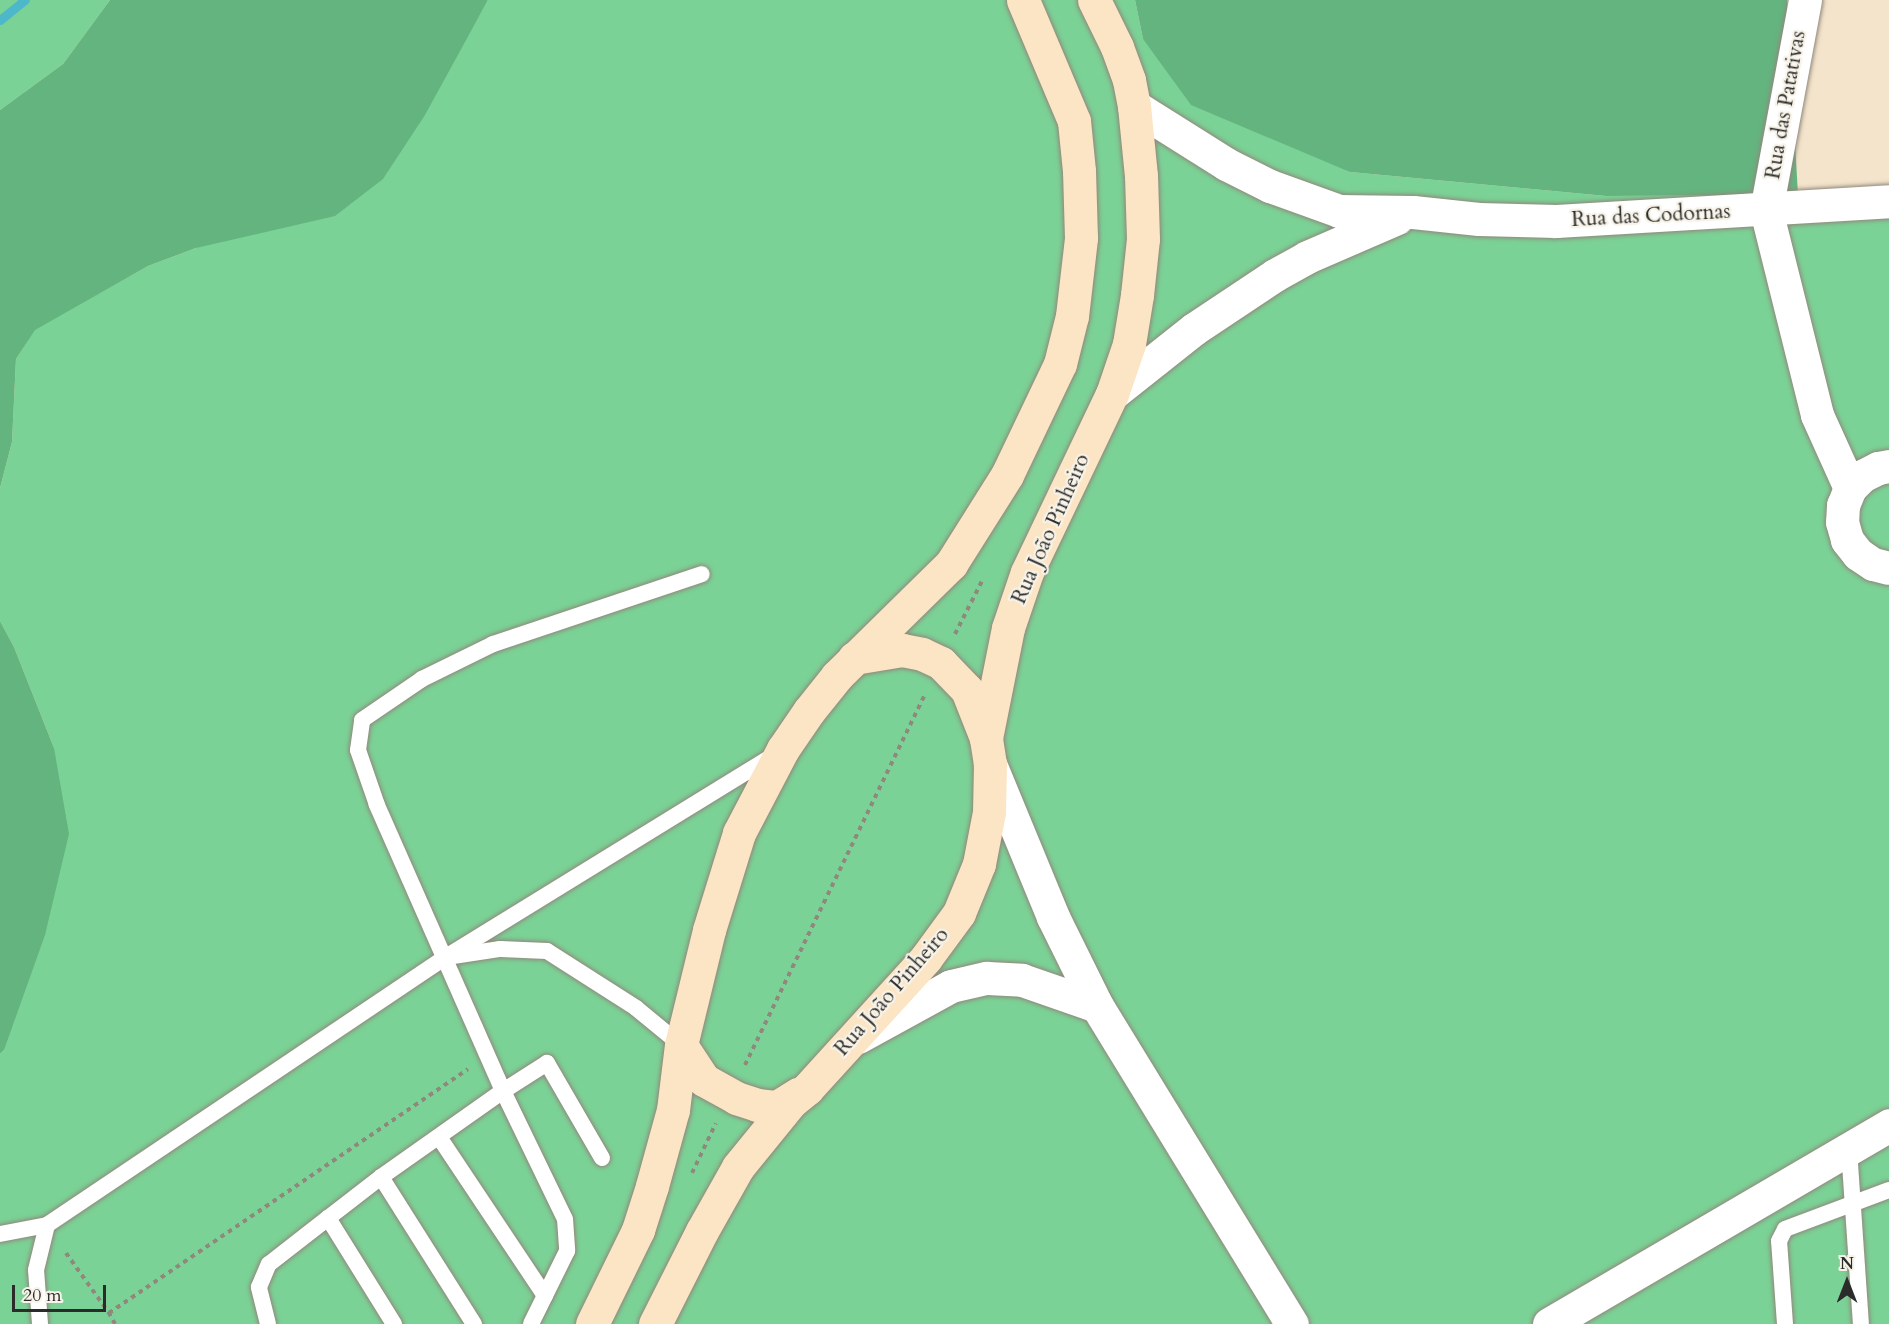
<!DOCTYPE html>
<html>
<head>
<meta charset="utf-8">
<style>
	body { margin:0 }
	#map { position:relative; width:1889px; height:1324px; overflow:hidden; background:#f4e4cc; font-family:Cardo,serif }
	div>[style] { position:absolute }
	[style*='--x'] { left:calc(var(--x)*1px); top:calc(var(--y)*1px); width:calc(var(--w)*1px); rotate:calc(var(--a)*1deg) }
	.green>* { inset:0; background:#7bd296 }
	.forest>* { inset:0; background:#64b47f }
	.stream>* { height:9px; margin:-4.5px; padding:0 4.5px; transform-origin:4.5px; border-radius:4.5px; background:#4eb8cb }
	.path>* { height:4px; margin-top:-2px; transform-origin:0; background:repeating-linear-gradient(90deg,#90887c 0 4.5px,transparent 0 9px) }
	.roads { filter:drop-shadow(0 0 2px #90887c) drop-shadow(0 0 2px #90887c) }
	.lane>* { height:16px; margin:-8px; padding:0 8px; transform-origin:8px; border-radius:8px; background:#fff }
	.street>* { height:33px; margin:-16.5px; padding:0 16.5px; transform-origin:16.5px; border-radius:16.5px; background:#fff }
	.secondary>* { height:33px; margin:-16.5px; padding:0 16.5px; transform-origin:16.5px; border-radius:16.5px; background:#fce5c4 }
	span { translate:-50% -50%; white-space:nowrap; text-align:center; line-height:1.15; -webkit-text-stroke:4.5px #f7f3e8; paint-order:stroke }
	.street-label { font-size:21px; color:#2b2b2b }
	.north { position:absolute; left:1817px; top:1252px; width:60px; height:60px; -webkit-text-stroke:4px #f7f3e8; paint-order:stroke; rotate:0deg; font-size:16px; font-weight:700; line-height:24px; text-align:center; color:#2b2b2b }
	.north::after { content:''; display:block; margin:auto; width:21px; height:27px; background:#2b2b2b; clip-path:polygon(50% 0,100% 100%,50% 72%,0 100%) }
	.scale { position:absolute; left:12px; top:1285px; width:94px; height:27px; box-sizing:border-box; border:3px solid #2b2b2b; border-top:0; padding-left:8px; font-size:18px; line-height:21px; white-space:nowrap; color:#2b2b2b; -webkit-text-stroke:4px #f7f3e8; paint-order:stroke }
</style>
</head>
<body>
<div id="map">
	<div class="green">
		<i style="clip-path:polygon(0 0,110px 0,63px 64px,0 110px)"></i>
		<i style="clip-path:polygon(488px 0,1135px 0,1143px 39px,1350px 172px,1606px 196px,1889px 194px,1889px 1324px,0 1324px,0 1054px,4px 1050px,54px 748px,14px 647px,0 621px,0 488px,12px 442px,16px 359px,35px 329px,148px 266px,196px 248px,467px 37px)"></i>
	</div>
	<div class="forest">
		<i style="clip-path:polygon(110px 0,488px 0,425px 115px,383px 179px,335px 216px,196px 248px,148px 266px,35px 330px,16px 359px,12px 442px,0 488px,0 110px,63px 64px)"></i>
		<i style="clip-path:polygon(1135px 0,1787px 0,1798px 195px,1606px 196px,1350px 172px,1191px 105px,1143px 39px)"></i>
		<i style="clip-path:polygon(0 621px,14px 647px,54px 748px,69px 834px,45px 935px,4px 1050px,0 1054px)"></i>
	</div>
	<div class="stream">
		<i style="--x:0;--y:20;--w:32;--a:-39"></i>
	</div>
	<div class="path">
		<i style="--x:955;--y:634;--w:62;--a:-63"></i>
		<i style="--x:745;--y:1065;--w:412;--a:-64.1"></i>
		<i style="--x:692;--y:1173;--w:55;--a:-64.4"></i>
		<i style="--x:66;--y:1253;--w:74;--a:54.4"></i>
		<i style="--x:115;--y:1324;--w:13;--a:-119"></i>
		<i style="--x:109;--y:1313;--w:434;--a:-34.2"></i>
	</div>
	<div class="roads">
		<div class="lane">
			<i style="--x:453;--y:956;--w:48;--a:-8.5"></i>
			<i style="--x:500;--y:949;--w:47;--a:2.4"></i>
			<i style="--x:547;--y:951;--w:106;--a:32.6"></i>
			<i style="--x:636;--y:1008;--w:58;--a:39.4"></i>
			<i style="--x:439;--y:1137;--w:191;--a:56.3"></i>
			<i style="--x:1849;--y:1149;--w:175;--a:86.1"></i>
			<i style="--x:602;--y:1158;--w:110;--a:-120.1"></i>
			<i style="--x:547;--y:1063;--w:52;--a:147.5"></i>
			<i style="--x:503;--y:1091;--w:313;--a:-113.8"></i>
			<i style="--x:377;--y:805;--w:58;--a:-109.1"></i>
			<i style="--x:358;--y:750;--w:30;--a:-82"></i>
			<i style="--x:362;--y:720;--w:73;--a:-34.3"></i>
			<i style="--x:422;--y:679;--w:79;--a:-26.2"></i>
			<i style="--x:493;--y:644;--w:220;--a:-18.5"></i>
			<i style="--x:381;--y:1177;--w:174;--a:57.7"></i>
			<i style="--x:0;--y:1234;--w:48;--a:-10.8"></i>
			<i style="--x:40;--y:1324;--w:54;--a:-94.2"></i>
			<i style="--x:36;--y:1270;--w:46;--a:-76.3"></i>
			<i style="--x:47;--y:1225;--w:478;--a:-33.9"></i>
			<i style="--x:444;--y:958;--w:389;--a:-31.6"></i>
			<i style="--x:268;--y:1324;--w:38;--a:-104"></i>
			<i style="--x:259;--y:1287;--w:25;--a:-67"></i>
			<i style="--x:269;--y:1264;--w:75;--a:-37.9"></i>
			<i style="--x:394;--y:1324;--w:125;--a:-121.9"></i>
			<i style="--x:328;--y:1218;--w:67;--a:-37.7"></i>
			<i style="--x:381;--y:1177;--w:149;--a:-35.2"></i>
			<i style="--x:503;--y:1091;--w:142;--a:64.2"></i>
			<i style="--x:565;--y:1219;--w:32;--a:86"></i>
			<i style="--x:567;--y:1251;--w:81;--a:116.3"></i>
			<i style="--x:1785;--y:1324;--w:83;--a:-94.1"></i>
			<i style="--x:1779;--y:1241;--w:13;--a:-63"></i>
			<i style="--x:1785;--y:1229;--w:111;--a:-20.6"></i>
		</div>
		<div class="street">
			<i style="--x:1805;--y:0;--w:214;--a:100.5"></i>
			<i style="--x:1766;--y:210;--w:211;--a:76"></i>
			<i style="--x:1817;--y:415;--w:80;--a:65.7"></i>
			<i style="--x:1134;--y:106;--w:109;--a:32.2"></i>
			<i style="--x:1226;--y:164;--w:49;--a:26.6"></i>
			<i style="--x:1270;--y:186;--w:73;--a:19.9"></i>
			<i style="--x:1339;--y:211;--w:74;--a:0.8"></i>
			<i style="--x:1413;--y:212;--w:66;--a:6.1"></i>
			<i style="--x:1479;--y:219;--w:77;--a:1.5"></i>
			<i style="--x:1556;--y:221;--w:334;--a:-3.4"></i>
			<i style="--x:1112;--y:394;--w:105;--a:-38.4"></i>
			<i style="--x:1194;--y:329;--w:97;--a:-33.7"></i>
			<i style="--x:1275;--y:275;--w:37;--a:-29"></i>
			<i style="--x:1307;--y:257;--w:98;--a:-23.4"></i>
			<i style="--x:1889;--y:466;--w:11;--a:170"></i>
			<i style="--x:1878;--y:468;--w:18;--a:153"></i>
			<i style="--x:1862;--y:476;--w:17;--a:135"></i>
			<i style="--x:1850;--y:488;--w:18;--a:112"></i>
			<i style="--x:1843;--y:505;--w:17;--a:93"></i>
			<i style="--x:1842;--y:522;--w:19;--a:74"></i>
			<i style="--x:1847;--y:540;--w:18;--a:52"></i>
			<i style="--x:1858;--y:554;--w:18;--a:34"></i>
			<i style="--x:1873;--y:564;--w:16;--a:14"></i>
			<i style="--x:990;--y:764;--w:165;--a:67.6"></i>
			<i style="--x:1053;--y:917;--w:99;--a:63.7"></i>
			<i style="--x:1097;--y:1006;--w:373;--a:58.5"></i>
			<i style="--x:858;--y:1037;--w:106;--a:-28.7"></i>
			<i style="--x:951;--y:986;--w:37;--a:-13"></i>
			<i style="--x:987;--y:978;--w:35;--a:3"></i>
			<i style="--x:1022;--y:980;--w:79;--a:19.1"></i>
			<i style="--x:1549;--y:1324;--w:394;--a:-30.3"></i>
		</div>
		<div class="secondary">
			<i style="--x:854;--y:658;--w:49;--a:-9.5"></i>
			<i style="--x:902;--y:650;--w:20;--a:11"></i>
			<i style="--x:922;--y:654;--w:21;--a:25"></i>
			<i style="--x:941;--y:663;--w:37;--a:46"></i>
			<i style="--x:967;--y:690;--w:52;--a:68.4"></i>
			<i style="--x:681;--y:1045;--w:42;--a:56.7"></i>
			<i style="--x:704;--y:1080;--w:37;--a:29"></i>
			<i style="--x:736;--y:1098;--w:22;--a:18"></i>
			<i style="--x:757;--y:1105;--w:20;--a:6"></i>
			<i style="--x:777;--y:1107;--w:25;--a:-32"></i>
			<i style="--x:592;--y:1324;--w:105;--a:-63.9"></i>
			<i style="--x:638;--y:1230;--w:46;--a:-72.3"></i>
			<i style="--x:652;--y:1186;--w:79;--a:-74.6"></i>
			<i style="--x:673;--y:1110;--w:65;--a:-83"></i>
			<i style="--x:681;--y:1045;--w:118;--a:-76.3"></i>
			<i style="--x:709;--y:930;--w:102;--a:-72.8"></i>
			<i style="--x:739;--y:833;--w:95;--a:-62.4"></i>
			<i style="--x:783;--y:749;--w:46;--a:-55.6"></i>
			<i style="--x:809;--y:711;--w:45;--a:-51.3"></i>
			<i style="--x:837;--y:676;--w:160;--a:-44.5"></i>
			<i style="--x:951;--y:564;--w:105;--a:-57.8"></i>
			<i style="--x:1007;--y:475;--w:123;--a:-64.5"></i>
			<i style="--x:1060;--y:364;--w:49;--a:-76"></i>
			<i style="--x:1072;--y:316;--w:79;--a:-83.4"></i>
			<i style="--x:1081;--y:238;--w:67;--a:-91.7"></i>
			<i style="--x:1079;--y:171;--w:50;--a:-95.7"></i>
			<i style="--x:1074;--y:121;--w:131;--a:-112.9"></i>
			<i style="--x:655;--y:1324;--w:104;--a:-63.2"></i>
			<i style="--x:702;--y:1231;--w:73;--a:-60.6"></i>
			<i style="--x:738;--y:1167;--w:84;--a:-50.8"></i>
			<i style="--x:791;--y:1102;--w:21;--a:-39"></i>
			<i style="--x:807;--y:1089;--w:177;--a:-47.7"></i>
			<i style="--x:926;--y:958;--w:56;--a:-53.7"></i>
			<i style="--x:959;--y:913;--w:53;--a:-67.8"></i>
			<i style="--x:979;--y:864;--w:53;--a:-79.1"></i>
			<i style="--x:989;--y:812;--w:48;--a:-88.8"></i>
			<i style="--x:990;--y:764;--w:26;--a:-99"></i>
			<i style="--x:986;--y:738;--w:112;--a:-78.7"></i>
			<i style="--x:1008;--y:628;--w:59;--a:-71.3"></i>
			<i style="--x:1027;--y:572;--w:197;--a:-64.5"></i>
			<i style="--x:1112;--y:394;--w:53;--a:-71.2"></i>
			<i style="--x:1129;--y:344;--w:50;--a:-80.7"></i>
			<i style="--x:1137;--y:295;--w:56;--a:-83.9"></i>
			<i style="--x:1143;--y:239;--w:63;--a:-91.8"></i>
			<i style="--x:1141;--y:176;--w:70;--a:-95.7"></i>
			<i style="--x:1134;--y:106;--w:26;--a:-101"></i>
			<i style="--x:1129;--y:80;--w:35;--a:-110"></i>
			<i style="--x:1117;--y:47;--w:52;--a:-116.1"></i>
		</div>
	</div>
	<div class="street-label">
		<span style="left:1786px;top:105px;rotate:-80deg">Rua das Patativas</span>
		<span style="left:1651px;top:216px;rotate:-3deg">Rua das Codornas</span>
		<span style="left:1051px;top:529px;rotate:-66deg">Rua João Pinheiro</span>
		<span style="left:892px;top:992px;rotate:-49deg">Rua João Pinheiro</span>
	</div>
	<div class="north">N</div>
	<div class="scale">20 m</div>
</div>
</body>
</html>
